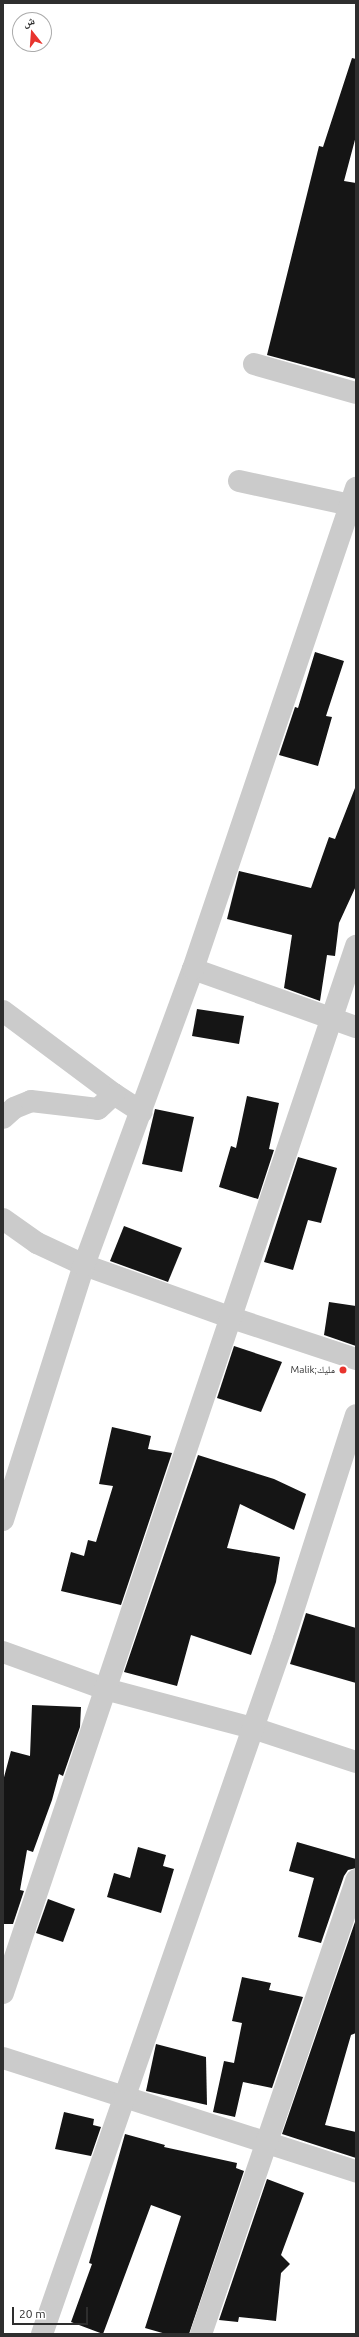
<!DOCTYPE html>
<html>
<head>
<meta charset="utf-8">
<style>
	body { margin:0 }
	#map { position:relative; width:359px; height:2337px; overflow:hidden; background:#fff; font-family:Ubuntu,"Noto Naskh Arabic",sans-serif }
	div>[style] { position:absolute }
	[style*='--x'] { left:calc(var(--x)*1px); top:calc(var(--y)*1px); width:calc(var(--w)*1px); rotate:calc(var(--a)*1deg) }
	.building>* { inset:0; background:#151515 }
	.minor>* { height:22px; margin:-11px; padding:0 11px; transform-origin:11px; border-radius:11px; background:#cbcbcb }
	.dots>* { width:11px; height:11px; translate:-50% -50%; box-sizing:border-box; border:2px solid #fff; border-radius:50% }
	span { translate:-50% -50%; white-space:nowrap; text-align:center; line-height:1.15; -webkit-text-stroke:4px #fff; paint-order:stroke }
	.poi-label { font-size:10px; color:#2e2e2e }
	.right { translate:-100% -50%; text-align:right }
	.frame { position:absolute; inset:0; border:4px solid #2e2e2e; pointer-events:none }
	.north { position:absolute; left:12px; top:12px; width:40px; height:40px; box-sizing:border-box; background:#fff; border:1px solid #ababab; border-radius:50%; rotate:343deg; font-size:11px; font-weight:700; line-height:16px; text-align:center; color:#2e2e2e }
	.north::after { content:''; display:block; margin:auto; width:14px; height:18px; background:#e8342e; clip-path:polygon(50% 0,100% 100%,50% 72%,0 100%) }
	.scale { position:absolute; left:12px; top:2307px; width:76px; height:18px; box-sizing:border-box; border:2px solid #2e2e2e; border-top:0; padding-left:5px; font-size:12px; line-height:14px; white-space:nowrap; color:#2e2e2e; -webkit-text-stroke:3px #fff; paint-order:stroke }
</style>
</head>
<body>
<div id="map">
	<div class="building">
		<i style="clip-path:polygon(352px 58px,356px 59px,356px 136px,344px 181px,356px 183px,356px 379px,267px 355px,319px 146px,323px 147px)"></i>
		<i style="clip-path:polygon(315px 652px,344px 661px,326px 716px,332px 717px,318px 766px,279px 755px,295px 707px,298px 708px)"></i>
		<i style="clip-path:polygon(355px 788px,356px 886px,339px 923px,335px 956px,327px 955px,320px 1001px,284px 988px,292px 935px,227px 919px,239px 871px,311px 888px,329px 837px,335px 839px)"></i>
		<i style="clip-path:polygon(197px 1009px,244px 1016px,239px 1044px,192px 1036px)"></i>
		<i style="clip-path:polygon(247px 1096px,279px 1103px,269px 1149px,274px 1150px,258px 1199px,219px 1187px,231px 1146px,236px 1148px)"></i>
		<i style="clip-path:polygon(155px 1109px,194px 1117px,182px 1172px,142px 1164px)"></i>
		<i style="clip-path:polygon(298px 1157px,337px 1168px,321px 1223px,308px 1220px,293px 1270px,264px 1262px)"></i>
		<i style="clip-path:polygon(124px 1226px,182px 1248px,168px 1282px,110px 1261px)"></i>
		<i style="clip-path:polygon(329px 1302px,356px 1306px,356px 1346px,324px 1335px)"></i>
		<i style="clip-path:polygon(234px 1346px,282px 1362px,261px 1412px,217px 1398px)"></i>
		<i style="clip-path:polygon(112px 1427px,151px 1436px,148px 1449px,172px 1453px,121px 1605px,61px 1591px,71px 1552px,84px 1556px,88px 1540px,96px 1542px,113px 1486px,99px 1484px)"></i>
		<i style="clip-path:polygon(198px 1455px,274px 1479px,306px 1494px,294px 1530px,240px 1504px,227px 1548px,280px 1557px,276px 1582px,251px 1655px,191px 1635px,177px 1686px,124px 1672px)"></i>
		<i style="clip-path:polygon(306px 1613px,356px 1628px,356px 1683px,290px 1664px)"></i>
		<i style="clip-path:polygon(32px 1705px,81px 1707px,80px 1727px,63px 1776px,59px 1774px,52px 1800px,33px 1852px,27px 1850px,20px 1890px,24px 1891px,13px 1924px,3px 1924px,3px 1781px,11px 1751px,30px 1756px)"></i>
		<i style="clip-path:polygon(297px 1842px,356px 1859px,356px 1868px,348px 1870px,344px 1876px,321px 1943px,298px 1937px,314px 1878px,289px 1871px)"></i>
		<i style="clip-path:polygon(138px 1847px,166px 1855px,163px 1866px,174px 1869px,161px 1913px,107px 1897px,114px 1873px,130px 1878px)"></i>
		<i style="clip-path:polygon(48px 1899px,75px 1909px,63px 1942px,36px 1933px)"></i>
		<i style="clip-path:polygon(356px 1919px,356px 2033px,351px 2035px,325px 2125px,356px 2132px,356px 2158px,282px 2134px)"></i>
		<i style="clip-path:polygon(242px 1977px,271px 1983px,269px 1990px,303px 1997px,272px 2088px,243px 2082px,235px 2117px,213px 2112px,224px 2061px,234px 2063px,242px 2023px,232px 2021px)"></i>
		<i style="clip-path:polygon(156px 2044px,206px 2057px,207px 2105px,146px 2091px)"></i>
		<i style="clip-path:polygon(64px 2112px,94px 2119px,93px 2125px,101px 2127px,91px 2156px,55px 2149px)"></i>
		<i style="clip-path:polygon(125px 2134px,165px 2145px,164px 2147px,237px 2163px,236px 2168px,244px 2171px,189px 2334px,166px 2334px,145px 2328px,181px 2216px,151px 2205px,103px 2334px,71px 2322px,92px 2264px,89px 2263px)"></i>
		<i style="clip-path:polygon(267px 2179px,304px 2193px,281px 2255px,290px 2264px,281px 2273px,276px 2321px,239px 2317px,238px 2322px,219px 2320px)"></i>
	</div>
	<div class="minor">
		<i style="--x:254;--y:364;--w:106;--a:15.9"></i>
		<i style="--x:239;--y:481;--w:120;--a:12.1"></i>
		<i style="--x:193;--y:969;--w:173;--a:19.6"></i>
		<i style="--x:3;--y:1011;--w:139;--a:36.8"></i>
		<i style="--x:114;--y:1094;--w:33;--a:33"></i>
		<i style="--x:3;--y:1118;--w:15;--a:-42"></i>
		<i style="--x:14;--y:1108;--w:18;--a:-22"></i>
		<i style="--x:31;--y:1101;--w:67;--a:6.8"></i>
		<i style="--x:98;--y:1109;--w:22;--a:-43"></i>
		<i style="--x:3;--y:1219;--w:42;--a:35.2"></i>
		<i style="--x:37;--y:1243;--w:52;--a:25.1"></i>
		<i style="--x:84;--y:1265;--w:157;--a:19.7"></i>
		<i style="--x:232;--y:1318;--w:131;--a:18.3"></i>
		<i style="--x:3;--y:1520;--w:268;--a:-72.4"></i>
		<i style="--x:84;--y:1265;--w:315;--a:-69.8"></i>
		<i style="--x:193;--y:969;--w:508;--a:-71.28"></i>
		<i style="--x:3;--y:1652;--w:109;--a:19.9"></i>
		<i style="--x:105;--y:1689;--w:153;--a:14.8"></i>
		<i style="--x:253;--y:1728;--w:108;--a:18.3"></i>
		<i style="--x:3;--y:1993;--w:1105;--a:-71.37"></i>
		<i style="--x:3;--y:2058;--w:371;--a:17.8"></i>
		<i style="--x:42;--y:2334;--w:736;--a:-70.8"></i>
		<i style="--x:284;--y:1639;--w:235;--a:-72.2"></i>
		<i style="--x:201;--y:2334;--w:480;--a:-71.1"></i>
	</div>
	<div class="dots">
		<i style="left:343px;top:1370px;background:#e8342e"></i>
	</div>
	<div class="poi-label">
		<span class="right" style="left:335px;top:1370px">Malik;مليك</span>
	</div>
	<div class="frame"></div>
	<div class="north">ش</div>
	<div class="scale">20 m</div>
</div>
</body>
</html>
